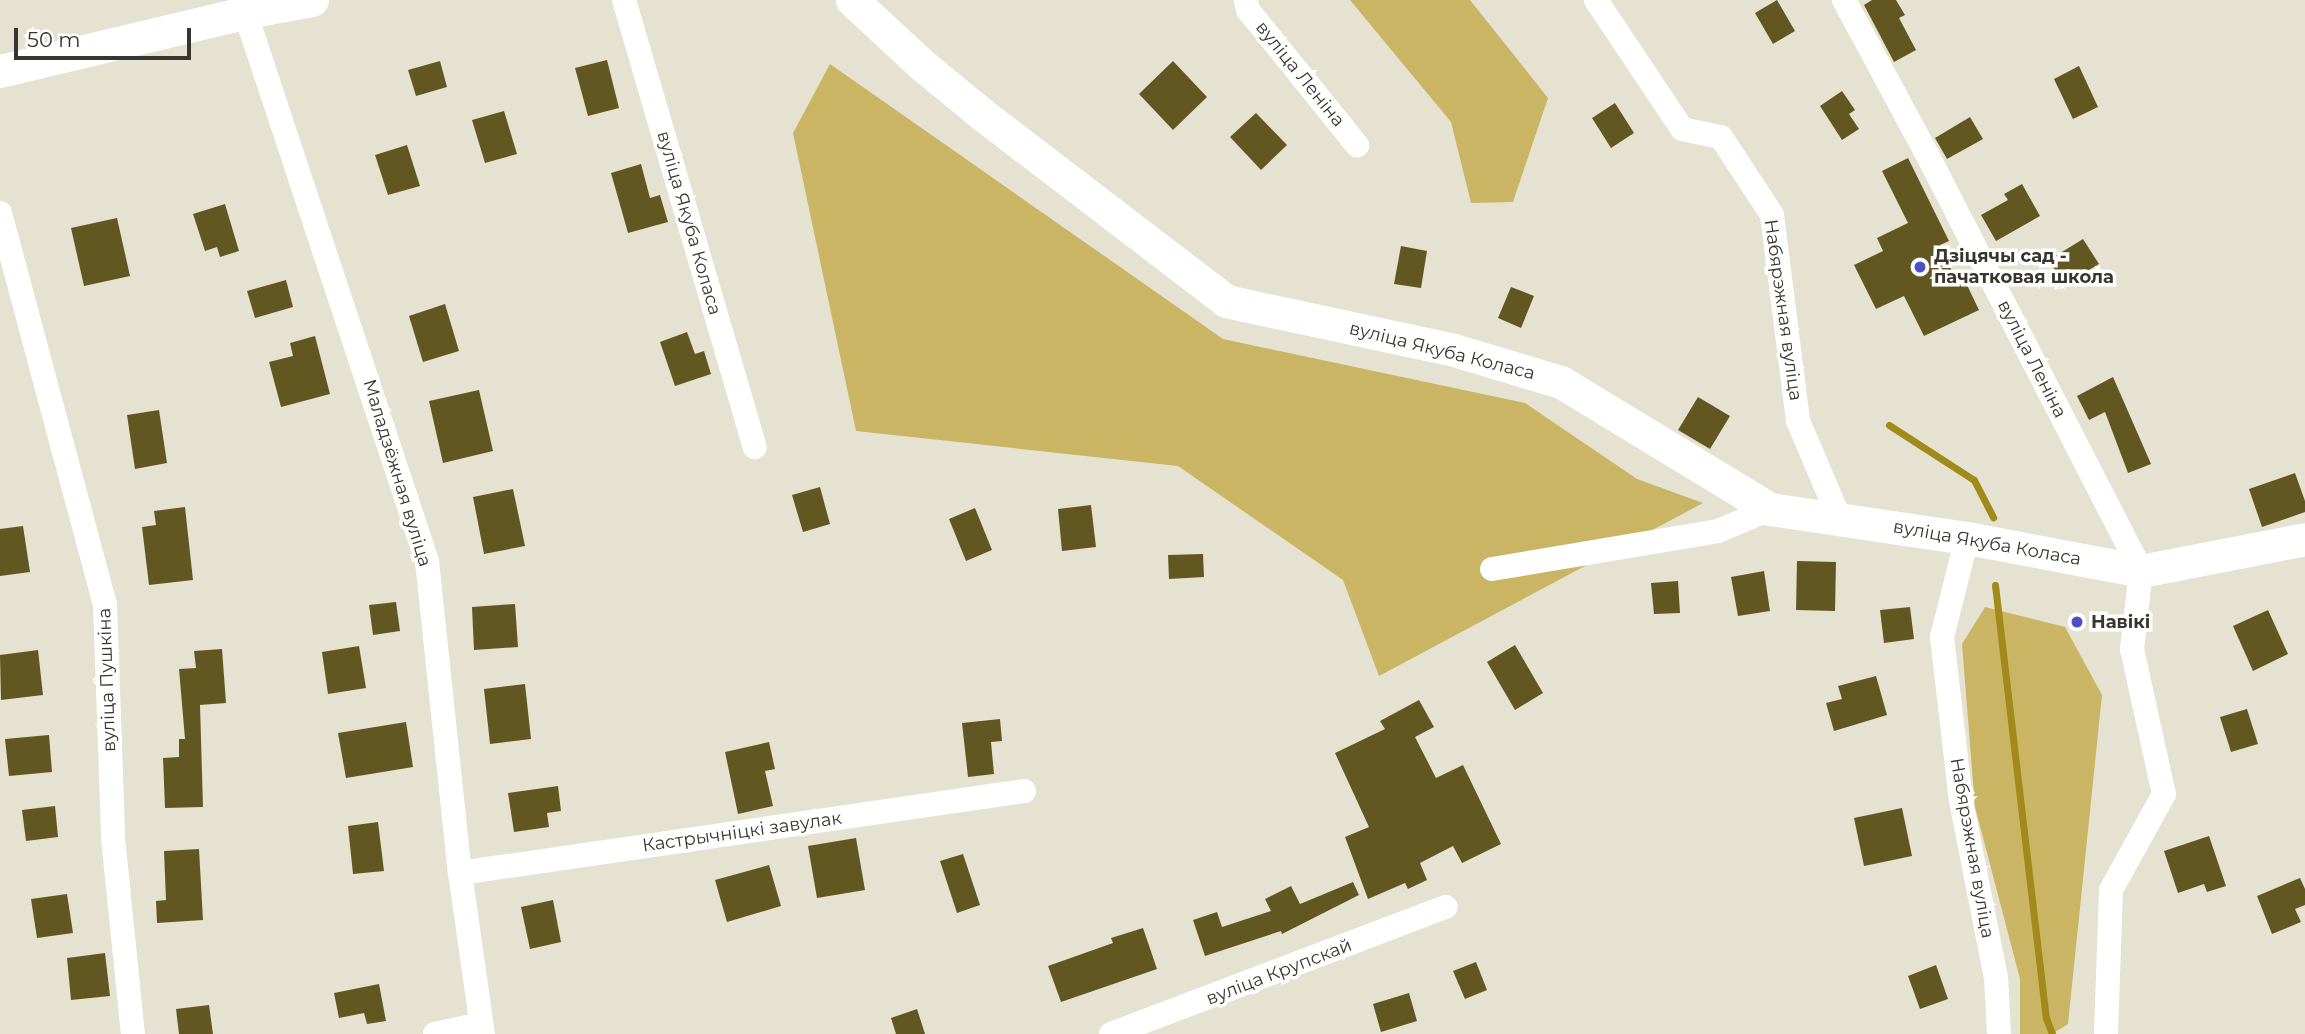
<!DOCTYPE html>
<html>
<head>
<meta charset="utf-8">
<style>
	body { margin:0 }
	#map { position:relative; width:2305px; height:1034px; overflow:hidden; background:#e6e2d1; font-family:Montserrat,sans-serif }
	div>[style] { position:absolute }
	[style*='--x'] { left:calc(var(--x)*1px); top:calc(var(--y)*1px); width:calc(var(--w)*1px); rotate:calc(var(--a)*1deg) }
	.green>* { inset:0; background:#c9b563 }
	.stream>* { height:7px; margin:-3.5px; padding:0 3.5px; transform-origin:3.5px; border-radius:3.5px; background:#a18a1a }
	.building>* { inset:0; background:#635721 }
	.street>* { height:24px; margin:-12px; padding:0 12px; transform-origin:12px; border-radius:12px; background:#fff }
	.secondary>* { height:33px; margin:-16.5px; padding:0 16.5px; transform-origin:16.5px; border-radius:16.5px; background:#fff }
	.dots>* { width:19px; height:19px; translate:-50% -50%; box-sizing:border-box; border:4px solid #fff; border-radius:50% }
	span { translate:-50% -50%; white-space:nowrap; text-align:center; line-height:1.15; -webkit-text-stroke:7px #fff; paint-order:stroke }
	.street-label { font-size:18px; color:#37352e }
	.poi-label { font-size:18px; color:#37352e; font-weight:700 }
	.left { translate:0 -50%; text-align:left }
	.scale { position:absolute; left:14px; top:28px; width:177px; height:32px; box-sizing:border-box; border:4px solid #37352e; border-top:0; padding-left:9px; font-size:21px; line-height:24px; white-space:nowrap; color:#37352e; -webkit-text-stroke:5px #fff; paint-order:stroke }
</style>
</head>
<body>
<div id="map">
	<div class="green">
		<i style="clip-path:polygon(1350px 0,1470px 0,1548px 98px,1513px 202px,1471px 203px,1451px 122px)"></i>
		<i style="clip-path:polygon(830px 64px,1223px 339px,1525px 403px,1637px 479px,1703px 503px,1379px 676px,1343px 580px,1178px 466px,856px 431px,793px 133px)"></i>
		<i style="clip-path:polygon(1985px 607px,2065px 627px,2102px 695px,2068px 1024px,2052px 1034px,2020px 1034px,2020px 979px,1975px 807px,1962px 644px)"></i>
	</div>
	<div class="stream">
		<i style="--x:1889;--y:425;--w:101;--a:32.9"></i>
		<i style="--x:1974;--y:480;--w:42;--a:62.8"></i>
		<i style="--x:1995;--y:585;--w:436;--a:83.3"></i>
		<i style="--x:2046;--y:1018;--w:17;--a:69"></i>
	</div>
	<div class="building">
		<i style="clip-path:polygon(1777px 0,1795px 31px,1773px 44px,1755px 13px)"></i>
		<i style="clip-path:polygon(1872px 0,1896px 0,1905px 15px,1899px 18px,1916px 50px,1894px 62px,1864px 5px)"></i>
		<i style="clip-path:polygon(607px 60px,619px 108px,588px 116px,575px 68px)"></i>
		<i style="clip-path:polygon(440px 61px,447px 87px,416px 96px,408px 70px)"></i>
		<i style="clip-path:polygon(1173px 61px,1207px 97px,1173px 130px,1139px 94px)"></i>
		<i style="clip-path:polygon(2079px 66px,2098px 107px,2073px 119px,2054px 79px)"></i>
		<i style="clip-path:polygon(1842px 91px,1855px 110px,1849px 114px,1859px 129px,1842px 140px,1820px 106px)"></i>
		<i style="clip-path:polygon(1615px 103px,1634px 133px,1611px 148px,1592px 118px)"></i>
		<i style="clip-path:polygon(504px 111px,517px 154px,485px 163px,472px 120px)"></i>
		<i style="clip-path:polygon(1256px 113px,1287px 145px,1261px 170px,1230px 137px)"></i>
		<i style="clip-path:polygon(1970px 117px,1983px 139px,1947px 159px,1935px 138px)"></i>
		<i style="clip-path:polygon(407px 145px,420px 186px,388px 195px,375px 155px)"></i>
		<i style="clip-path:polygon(1908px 158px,1949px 241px,1940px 245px,1959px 286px,1966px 283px,1979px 310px,1924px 336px,1904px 296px,1876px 309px,1854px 265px,1883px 251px,1877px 238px,1908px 223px,1882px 171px)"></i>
		<i style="clip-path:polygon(641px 164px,650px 198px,660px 195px,668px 222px,628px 233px,611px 173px)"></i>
		<i style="clip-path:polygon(2022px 184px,2040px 216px,1996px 241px,1981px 215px,2008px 200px,2004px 194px)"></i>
		<i style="clip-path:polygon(225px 204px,239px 251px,220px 257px,217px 247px,205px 251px,193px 214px)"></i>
		<i style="clip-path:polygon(117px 218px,130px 276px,84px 286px,71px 228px)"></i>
		<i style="clip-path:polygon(2083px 239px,2099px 264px,2064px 285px,2049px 260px)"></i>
		<i style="clip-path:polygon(1401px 246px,1427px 251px,1421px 288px,1394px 284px)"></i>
		<i style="clip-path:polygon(286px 280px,293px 307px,255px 318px,247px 291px)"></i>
		<i style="clip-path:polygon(1511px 287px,1534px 296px,1521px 328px,1498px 318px)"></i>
		<i style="clip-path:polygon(445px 304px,459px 351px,423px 362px,409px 316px)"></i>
		<i style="clip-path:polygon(687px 332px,695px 354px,704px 351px,711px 374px,675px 386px,660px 342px)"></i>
		<i style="clip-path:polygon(315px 336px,330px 394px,281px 407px,269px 362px,293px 356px,290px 343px)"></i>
		<i style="clip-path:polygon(2113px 377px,2151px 464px,2128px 473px,2105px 412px,2089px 420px,2077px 396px)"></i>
		<i style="clip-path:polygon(479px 390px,493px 451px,443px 463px,429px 401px)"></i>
		<i style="clip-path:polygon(1698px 397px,1730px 416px,1710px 449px,1678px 430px)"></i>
		<i style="clip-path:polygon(159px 410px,167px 463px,135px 469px,127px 415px)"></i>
		<i style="clip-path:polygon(2295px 473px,2305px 501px,2305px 512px,2262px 527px,2249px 489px)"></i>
		<i style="clip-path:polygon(820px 487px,830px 524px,803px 532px,792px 495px)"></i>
		<i style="clip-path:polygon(513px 489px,525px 546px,484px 554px,473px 497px)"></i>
		<i style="clip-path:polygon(1091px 505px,1096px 547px,1062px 551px,1058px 509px)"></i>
		<i style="clip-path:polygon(185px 507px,193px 580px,149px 585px,142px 527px,156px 525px,154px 511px)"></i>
		<i style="clip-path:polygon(975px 508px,992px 550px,966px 561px,949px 519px)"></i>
		<i style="clip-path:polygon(23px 526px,30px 572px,0 576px,0 529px)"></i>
		<i style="clip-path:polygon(1203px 554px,1204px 577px,1169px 579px,1168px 555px)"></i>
		<i style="clip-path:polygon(1797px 561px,1836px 562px,1835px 611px,1796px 610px)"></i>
		<i style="clip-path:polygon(1764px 571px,1770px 611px,1738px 616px,1731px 577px)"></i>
		<i style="clip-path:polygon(1678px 581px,1680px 613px,1654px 614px,1651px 583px)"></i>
		<i style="clip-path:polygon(396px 602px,400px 631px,373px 635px,369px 605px)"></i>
		<i style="clip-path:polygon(515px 604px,518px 647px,474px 650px,472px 607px)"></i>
		<i style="clip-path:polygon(1910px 607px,1914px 639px,1884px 643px,1880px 610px)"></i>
		<i style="clip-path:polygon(2268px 610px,2288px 654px,2253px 671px,2233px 626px)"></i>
		<i style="clip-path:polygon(1515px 645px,1543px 693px,1515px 710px,1487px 662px)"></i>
		<i style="clip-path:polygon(359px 646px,366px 688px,328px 694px,322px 652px)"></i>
		<i style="clip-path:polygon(222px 649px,226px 703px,200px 705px,203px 807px,165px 808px,163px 758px,179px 757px,179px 739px,185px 739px,179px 669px,196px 668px,194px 651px)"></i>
		<i style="clip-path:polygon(38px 650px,43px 695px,1px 700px,0 655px)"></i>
		<i style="clip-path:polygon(1876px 676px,1887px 715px,1834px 731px,1826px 703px,1842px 699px,1838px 686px)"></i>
		<i style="clip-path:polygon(525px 684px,531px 739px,490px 744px,484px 689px)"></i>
		<i style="clip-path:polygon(1419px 700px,1434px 727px,1415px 737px,1436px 778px,1463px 765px,1501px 844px,1462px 863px,1453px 846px,1420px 863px,1427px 880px,1408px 889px,1405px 883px,1368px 899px,1345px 837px,1369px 827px,1335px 753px,1385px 729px,1380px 721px)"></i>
		<i style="clip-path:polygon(2247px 709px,2258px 744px,2231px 752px,2220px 717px)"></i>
		<i style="clip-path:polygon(1000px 719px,1002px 741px,991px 742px,994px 774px,968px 777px,962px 723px)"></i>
		<i style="clip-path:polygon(406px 722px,413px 767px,346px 778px,338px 733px)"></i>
		<i style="clip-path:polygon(49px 735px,52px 772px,9px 776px,5px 739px)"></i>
		<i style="clip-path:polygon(769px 742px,775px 769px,765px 771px,773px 806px,738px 814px,725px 752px)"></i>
		<i style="clip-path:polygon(558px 786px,561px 811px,547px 813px,549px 827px,514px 832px,508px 793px)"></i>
		<i style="clip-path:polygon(55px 806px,58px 837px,26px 841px,22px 810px)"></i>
		<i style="clip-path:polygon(1902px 808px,1912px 856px,1864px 866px,1854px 818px)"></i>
		<i style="clip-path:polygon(378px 822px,384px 871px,353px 874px,348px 826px)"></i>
		<i style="clip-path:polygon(2209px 836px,2226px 886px,2207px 892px,2204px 884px,2178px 893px,2164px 851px)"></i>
		<i style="clip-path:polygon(856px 838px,865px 890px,817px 898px,808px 846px)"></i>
		<i style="clip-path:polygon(199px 849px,203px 920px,157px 923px,156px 901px,166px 900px,164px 851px)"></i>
		<i style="clip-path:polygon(963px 854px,980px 905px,957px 913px,940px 861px)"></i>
		<i style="clip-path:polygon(769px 865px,781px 906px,727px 922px,715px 880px)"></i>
		<i style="clip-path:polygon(2300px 878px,2305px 889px,2305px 905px,2295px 909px,2301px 922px,2272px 934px,2257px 896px)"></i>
		<i style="clip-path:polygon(1353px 882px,1359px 895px,1282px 934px,1281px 931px,1205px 956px,1193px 920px,1217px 912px,1222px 927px,1271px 911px,1265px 899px,1291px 886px,1300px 904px)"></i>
		<i style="clip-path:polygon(67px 894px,73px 933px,37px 938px,31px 899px)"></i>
		<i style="clip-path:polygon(553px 900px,561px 942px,530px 949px,521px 907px)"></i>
		<i style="clip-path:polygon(1143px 928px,1157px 969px,1061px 1002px,1048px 966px,1113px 943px,1111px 938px)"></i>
		<i style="clip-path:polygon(105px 953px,110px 996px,71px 1000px,67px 958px)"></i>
		<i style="clip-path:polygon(1476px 962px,1487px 990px,1465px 999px,1453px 971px)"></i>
		<i style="clip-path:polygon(1936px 965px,1948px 999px,1920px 1009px,1908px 976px)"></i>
		<i style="clip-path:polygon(379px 984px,386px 1021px,367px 1024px,364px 1013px,339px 1018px,334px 993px)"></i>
		<i style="clip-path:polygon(1409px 993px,1417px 1021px,1381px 1032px,1373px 1004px)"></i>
		<i style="clip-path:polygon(209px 1005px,213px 1034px,179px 1034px,176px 1009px)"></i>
		<i style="clip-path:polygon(917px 1009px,925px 1034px,896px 1034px,891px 1018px)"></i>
	</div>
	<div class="street">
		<i style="--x:241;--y:0;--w:591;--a:71.66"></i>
		<i style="--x:427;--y:561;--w:314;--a:84"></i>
		<i style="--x:460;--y:873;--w:163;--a:81.9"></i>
		<i style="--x:624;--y:0;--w:466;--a:73.7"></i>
		<i style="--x:1246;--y:0;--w:10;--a:79"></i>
		<i style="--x:1248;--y:10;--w:174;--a:51.1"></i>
		<i style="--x:1596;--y:0;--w:155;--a:56.3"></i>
		<i style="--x:1682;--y:129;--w:40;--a:12"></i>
		<i style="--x:1721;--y:137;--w:93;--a:56.8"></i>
		<i style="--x:1772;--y:215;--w:208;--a:82.8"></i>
		<i style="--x:1798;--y:421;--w:104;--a:66.9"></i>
		<i style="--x:1844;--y:0;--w:175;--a:61.7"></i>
		<i style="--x:1927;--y:154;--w:469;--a:62.8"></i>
		<i style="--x:2141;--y:571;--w:79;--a:96.6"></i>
		<i style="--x:2132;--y:649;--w:148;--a:77.6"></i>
		<i style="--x:2164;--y:794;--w:110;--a:118.9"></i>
		<i style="--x:2111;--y:890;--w:144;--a:92"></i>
		<i style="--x:0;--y:213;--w:405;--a:75"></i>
		<i style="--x:105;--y:604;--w:234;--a:88"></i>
		<i style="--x:113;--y:838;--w:197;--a:84.2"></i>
		<i style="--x:1967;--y:538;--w:102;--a:104.2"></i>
		<i style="--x:1942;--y:637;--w:165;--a:83.4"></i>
		<i style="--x:1961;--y:801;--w:179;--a:78.8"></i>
		<i style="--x:1996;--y:977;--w:57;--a:87"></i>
		<i style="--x:1492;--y:569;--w:229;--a:-9.5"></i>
		<i style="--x:1718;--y:531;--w:56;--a:-22.9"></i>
		<i style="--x:460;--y:873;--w:570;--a:-8.27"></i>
		<i style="--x:435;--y:1034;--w:47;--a:-12.3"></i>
		<i style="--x:1111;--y:1034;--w:358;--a:-20.8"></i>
	</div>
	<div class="secondary">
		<i style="--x:852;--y:0;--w:94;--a:42.8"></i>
		<i style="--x:921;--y:64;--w:80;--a:39.4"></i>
		<i style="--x:983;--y:115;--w:306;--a:37.4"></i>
		<i style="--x:1226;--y:301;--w:233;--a:12.1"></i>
		<i style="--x:1454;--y:350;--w:112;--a:16.7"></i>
		<i style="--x:1561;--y:382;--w:245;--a:31.3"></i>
		<i style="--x:1770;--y:509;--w:199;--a:8.4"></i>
		<i style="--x:1967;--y:538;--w:177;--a:10.7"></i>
		<i style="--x:2141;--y:571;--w:167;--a:-11"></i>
		<i style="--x:0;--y:71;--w:254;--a:-13.4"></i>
		<i style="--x:247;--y:12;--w:66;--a:-10.5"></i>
	</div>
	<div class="dots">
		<i style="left:1920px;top:267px;background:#4d51c7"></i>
		<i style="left:2077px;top:622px;background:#4d51c7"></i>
	</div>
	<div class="street-label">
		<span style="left:1300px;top:74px;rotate:51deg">вуліца Леніна</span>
		<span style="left:689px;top:223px;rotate:74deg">вуліца Якуба Коласа</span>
		<span style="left:1783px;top:310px;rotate:82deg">Набярэжная вуліца</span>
		<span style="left:1442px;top:351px;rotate:14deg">вуліца Якуба Коласа</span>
		<span style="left:2032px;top:359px;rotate:63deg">вуліца Леніна</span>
		<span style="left:397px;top:473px;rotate:73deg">Маладзёжная вуліца</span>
		<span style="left:1987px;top:543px;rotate:10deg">вуліца Якуба Коласа</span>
		<span style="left:107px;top:680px;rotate:-92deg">вуліца Пушкіна</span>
		<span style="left:742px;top:832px;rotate:-8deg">Кастрычніцкі завулак</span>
		<span style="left:1972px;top:848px;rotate:80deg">Набярэжная вуліца</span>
		<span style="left:1279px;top:972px;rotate:-21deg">вуліца Крупскай</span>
	</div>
	<div class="poi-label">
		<span class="left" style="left:1934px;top:267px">Дзіцячы сад -<br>пачатковая школа</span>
		<span class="left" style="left:2091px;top:622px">Навікі</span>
	</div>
	<div class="scale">50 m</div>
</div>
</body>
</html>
